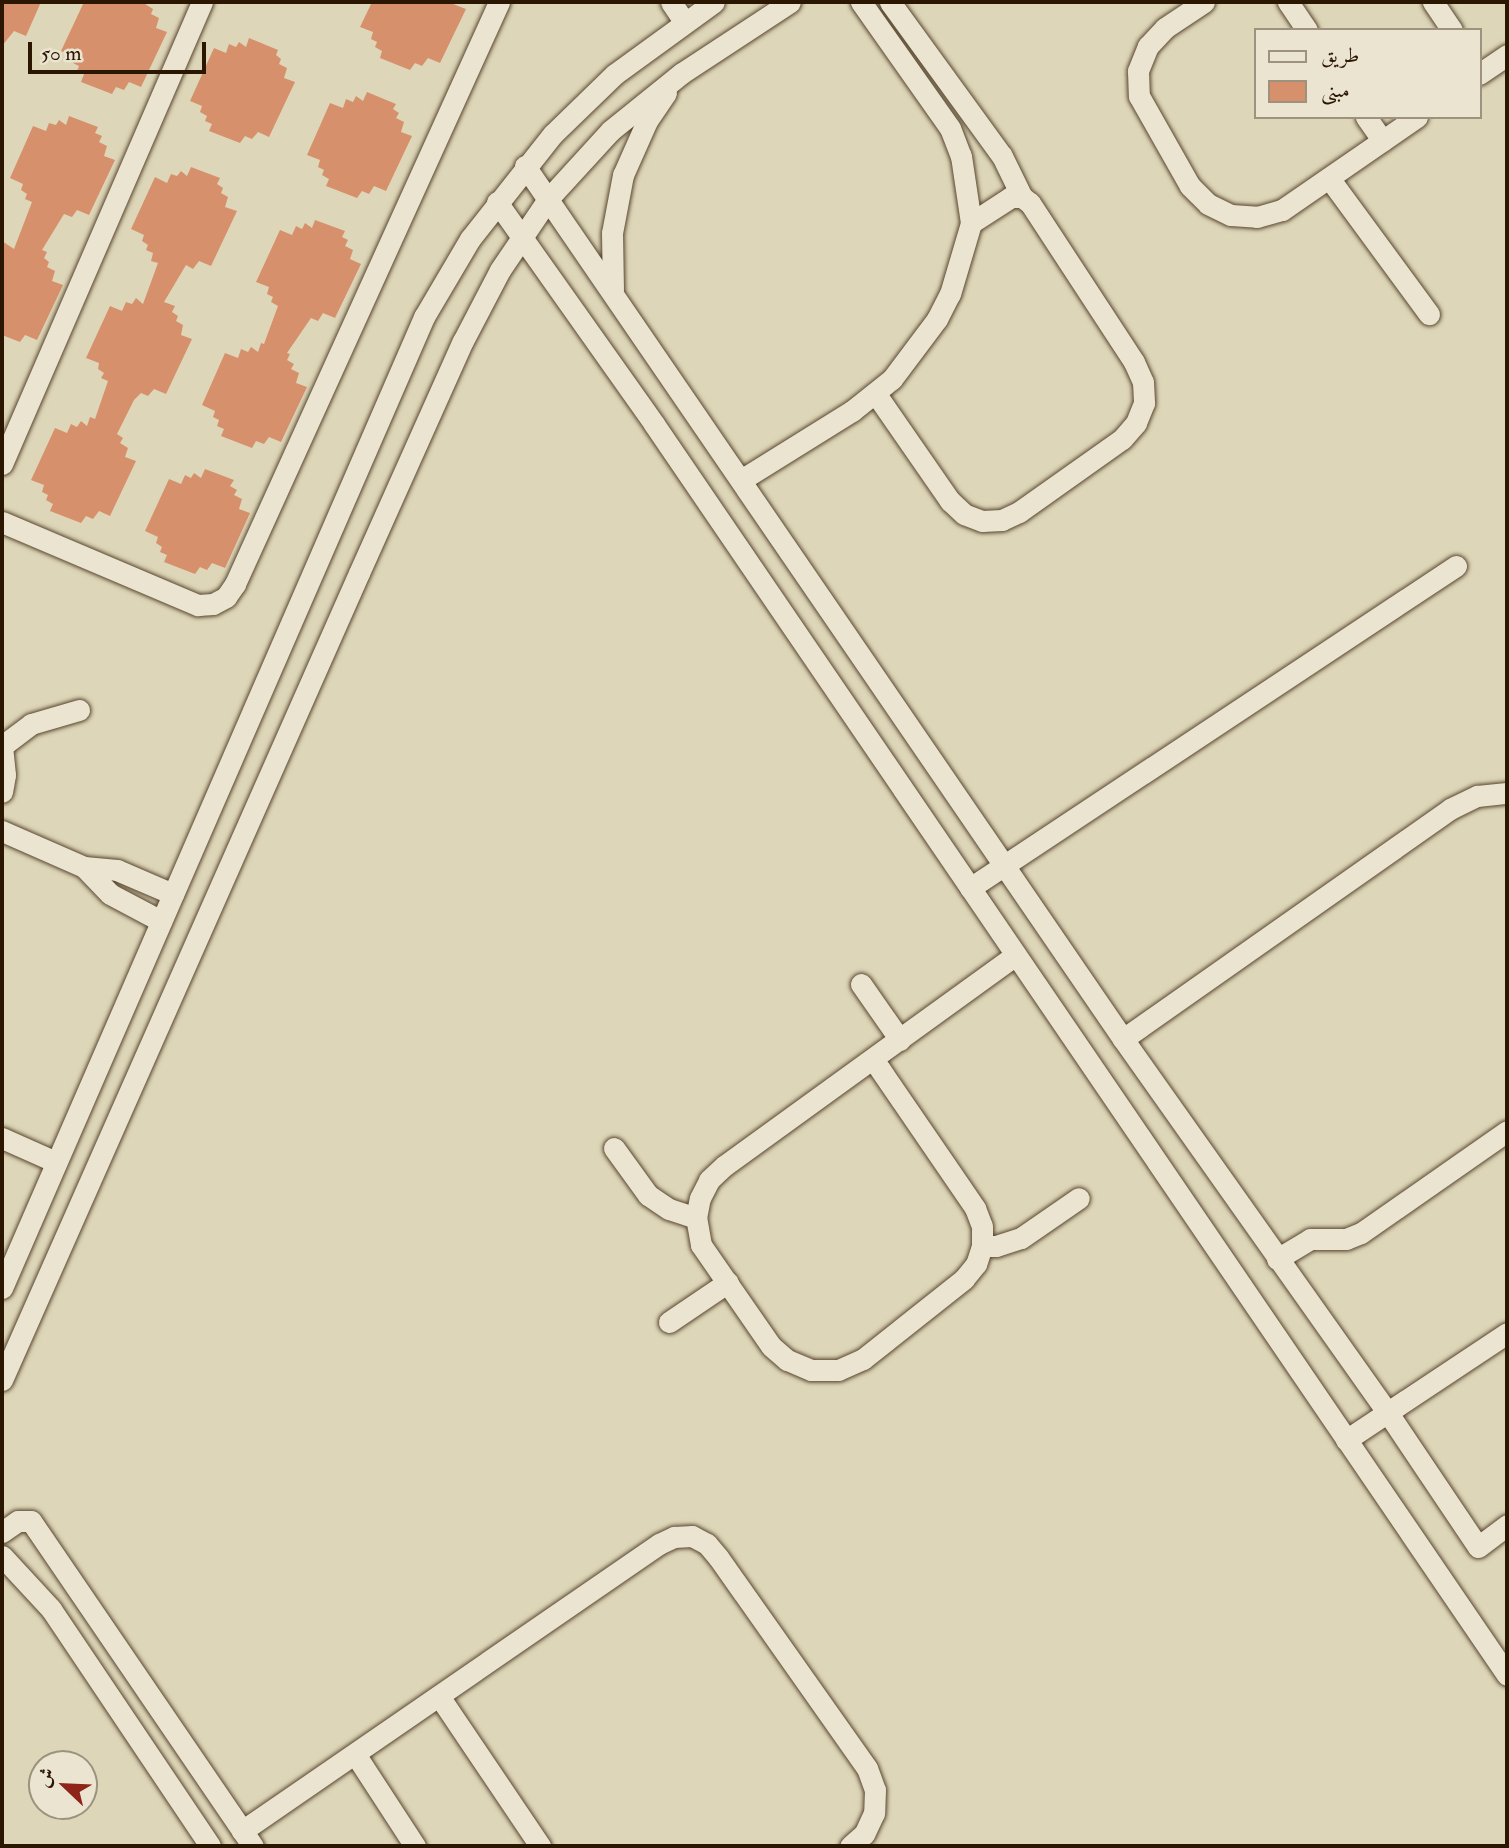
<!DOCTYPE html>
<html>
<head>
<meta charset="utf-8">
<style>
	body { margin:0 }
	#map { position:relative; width:1509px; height:1848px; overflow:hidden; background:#ded6b8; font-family:"IM FELL Double Pica",Amiri,serif }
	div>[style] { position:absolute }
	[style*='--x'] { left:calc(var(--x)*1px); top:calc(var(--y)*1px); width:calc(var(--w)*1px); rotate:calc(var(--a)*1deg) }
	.building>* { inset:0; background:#d6916c }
	.roads { filter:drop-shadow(0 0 2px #58462f) drop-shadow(0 0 2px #58462f) }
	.minor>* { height:21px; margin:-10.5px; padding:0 10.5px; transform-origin:10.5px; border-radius:10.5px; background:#eae4d1 }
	span { translate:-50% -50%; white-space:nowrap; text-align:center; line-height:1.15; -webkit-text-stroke:5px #eae4d1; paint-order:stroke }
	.frame { position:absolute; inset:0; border:4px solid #2b1601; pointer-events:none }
	.legend { position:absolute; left:1254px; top:28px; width:228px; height:91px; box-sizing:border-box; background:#eae4d1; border:2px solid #9e927e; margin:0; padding:9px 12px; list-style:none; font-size:21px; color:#2b1601 }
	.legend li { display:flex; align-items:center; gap:14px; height:35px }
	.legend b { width:35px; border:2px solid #9e927e }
	.north { position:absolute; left:28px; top:1750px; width:70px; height:70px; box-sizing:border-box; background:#eae4d1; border:2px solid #9e927e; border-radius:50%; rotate:293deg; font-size:19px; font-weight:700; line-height:28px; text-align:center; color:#2b1601 }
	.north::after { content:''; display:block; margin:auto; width:24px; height:32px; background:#8f2418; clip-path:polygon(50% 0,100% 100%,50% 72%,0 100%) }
	.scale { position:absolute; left:28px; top:42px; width:178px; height:32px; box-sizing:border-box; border:4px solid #2b1601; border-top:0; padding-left:9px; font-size:21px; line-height:24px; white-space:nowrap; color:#2b1601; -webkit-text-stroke:5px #eae4d1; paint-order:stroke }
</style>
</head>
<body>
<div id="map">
	<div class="building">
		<i style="clip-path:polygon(2px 2px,41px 2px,26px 36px,14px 31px,2px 46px)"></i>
		<i style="clip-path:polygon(84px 2px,142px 2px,153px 9px,151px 14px,159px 18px,156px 28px,167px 32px,141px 87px,129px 82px,124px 90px,116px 87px,112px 94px,81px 82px,84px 74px,77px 71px,79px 66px,73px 63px,74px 56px,61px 51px)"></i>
		<i style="clip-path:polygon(372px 2px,448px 2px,466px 9px,440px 63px,428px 58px,422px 66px,415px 63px,410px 70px,380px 58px,382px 51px,375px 47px,377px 42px,371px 39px,373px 32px,360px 27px)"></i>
		<i style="clip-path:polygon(249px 38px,278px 50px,276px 55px,281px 59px,279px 64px,287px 68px,284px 78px,295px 82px,269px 137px,258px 132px,252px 139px,245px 136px,240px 143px,209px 131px,212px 124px,205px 121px,207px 116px,200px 112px,202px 106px,190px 101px,214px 48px,226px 53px,229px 44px,236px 47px,239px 42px,246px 47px)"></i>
		<i style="clip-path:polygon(367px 92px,396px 104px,393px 109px,399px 113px,396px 118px,404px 122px,401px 132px,412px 136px,386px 191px,374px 186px,369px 194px,362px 191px,357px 198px,326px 186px,329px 179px,322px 175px,324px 170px,318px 167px,320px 160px,307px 155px,330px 103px,343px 108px,346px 99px,353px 102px,356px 96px,363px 101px)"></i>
		<i style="clip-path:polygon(69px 116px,98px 127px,95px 133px,102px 136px,99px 142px,107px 146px,104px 156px,115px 160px,89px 215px,77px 210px,72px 217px,64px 214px,42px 250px,47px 252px,44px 258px,49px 262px,47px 267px,55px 271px,52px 281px,63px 285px,37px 340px,25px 335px,20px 342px,2px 335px,2px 241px,14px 249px,32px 202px,25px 199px,27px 194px,21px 190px,23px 184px,10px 178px,33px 126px,46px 131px,49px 123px,56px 125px,59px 120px,66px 125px)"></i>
		<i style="clip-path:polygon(191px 167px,220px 178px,217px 184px,223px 188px,221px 193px,228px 197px,225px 207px,237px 211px,211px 266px,199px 261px,193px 269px,186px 265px,164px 302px,175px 306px,172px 312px,178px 316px,176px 321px,183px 325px,181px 335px,192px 339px,166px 394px,154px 389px,148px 396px,141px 393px,134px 400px,117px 434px,123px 438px,120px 443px,128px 448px,125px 457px,136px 461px,110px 516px,99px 511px,93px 519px,86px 516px,81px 523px,50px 511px,53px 504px,46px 500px,48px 495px,42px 492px,44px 485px,31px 480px,55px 428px,67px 433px,71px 424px,77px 427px,81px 421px,87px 426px,90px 417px,95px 419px,108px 381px,101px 378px,104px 373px,98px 369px,99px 363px,86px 358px,110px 306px,122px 311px,126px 302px,132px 304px,136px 298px,143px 304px,158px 263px,151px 261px,153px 253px,146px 250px,148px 245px,142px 241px,144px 235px,131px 229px,155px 177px,167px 183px,171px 174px,177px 176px,181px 171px,187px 176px)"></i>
		<i style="clip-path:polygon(315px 220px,345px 231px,342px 237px,348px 240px,345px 246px,353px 250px,350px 259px,361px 264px,335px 318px,323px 313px,318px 321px,311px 318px,287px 353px,290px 354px,287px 360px,294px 364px,291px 369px,299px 373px,296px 383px,307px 387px,281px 442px,269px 437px,264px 444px,256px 441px,252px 448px,221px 436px,224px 429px,217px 426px,219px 420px,213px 417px,215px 411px,202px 405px,225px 353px,238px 358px,241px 349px,248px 352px,251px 347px,258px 352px,261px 343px,264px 344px,278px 306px,271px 302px,273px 297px,267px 294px,269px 287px,256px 282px,280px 230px,292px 235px,296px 226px,302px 229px,305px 223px,312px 228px)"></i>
		<i style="clip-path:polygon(205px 469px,234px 480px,230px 486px,237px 490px,234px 495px,242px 499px,239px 509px,250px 513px,225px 568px,212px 563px,207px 570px,200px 567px,195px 574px,164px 562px,167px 555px,160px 552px,162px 547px,156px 543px,158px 537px,145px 531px,169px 479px,181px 484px,185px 475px,191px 478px,194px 473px,201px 478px)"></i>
	</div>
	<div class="roads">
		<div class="minor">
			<i style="--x:671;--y:2;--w:23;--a:56"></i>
			<i style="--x:861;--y:2;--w:154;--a:54.8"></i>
			<i style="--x:950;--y:128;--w:30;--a:69"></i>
			<i style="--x:961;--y:156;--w:68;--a:81.5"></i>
			<i style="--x:890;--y:2;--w:190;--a:54"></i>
			<i style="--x:1002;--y:156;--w:46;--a:64"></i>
			<i style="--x:1204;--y:2;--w:47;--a:146.3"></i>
			<i style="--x:1165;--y:28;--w:25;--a:133"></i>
			<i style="--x:1148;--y:46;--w:27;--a:112"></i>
			<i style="--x:1138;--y:71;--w:25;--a:88"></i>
			<i style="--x:1139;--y:96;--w:103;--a:60.5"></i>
			<i style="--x:1190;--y:186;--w:25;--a:45"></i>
			<i style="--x:1208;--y:204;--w:25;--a:26"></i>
			<i style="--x:1231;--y:215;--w:26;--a:4"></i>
			<i style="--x:1257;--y:217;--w:26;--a:-16"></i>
			<i style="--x:1282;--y:210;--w:164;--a:-34.6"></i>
			<i style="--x:1288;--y:2;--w:34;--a:56"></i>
			<i style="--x:1433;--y:2;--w:34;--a:56"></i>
			<i style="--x:1479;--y:74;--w:34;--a:-34"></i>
			<i style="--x:1366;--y:117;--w:29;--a:55"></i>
			<i style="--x:525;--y:166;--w:1058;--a:55.59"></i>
			<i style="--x:1123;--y:1039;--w:458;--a:54.7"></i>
			<i style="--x:1388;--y:1413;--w:161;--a:56.1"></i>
			<i style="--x:1478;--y:1547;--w:36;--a:-37"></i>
			<i style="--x:1329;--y:178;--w:169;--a:53.7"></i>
			<i style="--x:497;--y:202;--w:272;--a:54.7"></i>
			<i style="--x:654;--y:424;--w:1514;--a:55.71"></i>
			<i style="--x:613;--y:290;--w:57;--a:-91"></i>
			<i style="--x:612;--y:233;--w:59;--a:-79.3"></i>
			<i style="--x:623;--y:175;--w:59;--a:-66"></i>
			<i style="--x:647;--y:121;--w:34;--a:-56"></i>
			<i style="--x:2;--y:464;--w:503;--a:-66.59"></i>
			<i style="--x:741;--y:480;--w:131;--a:-31.9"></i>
			<i style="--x:852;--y:411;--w:51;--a:-38.7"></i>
			<i style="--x:892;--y:379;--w:75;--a:-53.1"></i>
			<i style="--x:937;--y:319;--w:28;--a:-63"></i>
			<i style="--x:950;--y:294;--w:74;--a:-73.5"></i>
			<i style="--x:971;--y:223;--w:48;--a:-33"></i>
			<i style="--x:1011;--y:197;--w:11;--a:0"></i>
			<i style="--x:1022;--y:197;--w:10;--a:37"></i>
			<i style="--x:1030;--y:203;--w:190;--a:56.8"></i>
			<i style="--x:1134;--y:362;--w:22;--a:66"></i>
			<i style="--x:1143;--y:382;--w:21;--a:87"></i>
			<i style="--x:1144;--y:403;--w:22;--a:112"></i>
			<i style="--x:1136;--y:423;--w:21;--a:131"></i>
			<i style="--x:1122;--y:439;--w:126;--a:144.7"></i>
			<i style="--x:1019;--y:512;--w:19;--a:155"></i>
			<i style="--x:1002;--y:520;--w:20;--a:177"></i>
			<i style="--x:982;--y:521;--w:19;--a:-159"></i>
			<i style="--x:964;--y:514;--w:19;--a:-137"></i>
			<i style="--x:950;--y:501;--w:130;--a:-124.7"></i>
			<i style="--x:2;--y:522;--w:213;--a:23"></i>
			<i style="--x:198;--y:605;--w:15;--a:-4"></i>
			<i style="--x:213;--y:604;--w:15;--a:-28"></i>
			<i style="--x:226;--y:597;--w:16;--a:-55"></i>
			<i style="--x:235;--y:584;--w:639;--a:-65.6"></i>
			<i style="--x:2;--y:746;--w:36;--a:-37"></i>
			<i style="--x:31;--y:724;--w:50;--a:-16.3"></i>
			<i style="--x:2;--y:746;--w:29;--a:84"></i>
			<i style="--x:5;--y:775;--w:17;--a:100"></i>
			<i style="--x:2;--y:831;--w:90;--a:23.7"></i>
			<i style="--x:84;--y:867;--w:33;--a:5"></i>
			<i style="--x:117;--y:870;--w:61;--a:23.2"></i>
			<i style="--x:84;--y:867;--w:37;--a:46"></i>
			<i style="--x:110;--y:894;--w:58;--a:27.9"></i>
			<i style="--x:970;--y:888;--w:583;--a:-33.53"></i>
			<i style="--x:861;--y:984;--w:68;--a:55.1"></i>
			<i style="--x:1123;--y:1039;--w:400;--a:-35.1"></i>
			<i style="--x:1450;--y:809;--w:30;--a:-26"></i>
			<i style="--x:1477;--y:796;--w:30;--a:-6"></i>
			<i style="--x:873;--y:1059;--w:181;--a:55.6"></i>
			<i style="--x:975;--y:1208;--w:19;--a:69"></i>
			<i style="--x:982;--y:1226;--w:20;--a:90"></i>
			<i style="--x:982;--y:1246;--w:19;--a:108"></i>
			<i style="--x:976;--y:1264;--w:19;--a:129"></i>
			<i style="--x:964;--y:1279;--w:129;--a:141.6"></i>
			<i style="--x:863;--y:1359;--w:27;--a:156"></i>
			<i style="--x:838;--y:1370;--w:27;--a:180"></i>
			<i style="--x:811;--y:1370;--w:26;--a:-157"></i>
			<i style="--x:787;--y:1360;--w:21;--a:-139"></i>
			<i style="--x:771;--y:1346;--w:123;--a:-124.7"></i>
			<i style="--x:701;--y:1245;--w:27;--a:-100"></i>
			<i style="--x:696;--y:1218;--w:20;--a:-79"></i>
			<i style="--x:700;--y:1198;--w:20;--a:-63"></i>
			<i style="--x:709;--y:1180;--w:21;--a:-43"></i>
			<i style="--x:724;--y:1166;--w:360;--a:-35.9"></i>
			<i style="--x:2;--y:1138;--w:59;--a:24"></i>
			<i style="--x:614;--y:1148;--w:58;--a:54.1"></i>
			<i style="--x:648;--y:1195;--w:25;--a:34"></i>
			<i style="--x:669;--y:1209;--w:28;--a:18"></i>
			<i style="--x:982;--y:1246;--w:14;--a:0"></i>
			<i style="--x:996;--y:1246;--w:26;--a:-18"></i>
			<i style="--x:1021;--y:1238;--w:70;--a:-34.6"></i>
			<i style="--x:1277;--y:1259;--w:39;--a:-31"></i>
			<i style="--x:1310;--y:1239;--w:36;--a:0"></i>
			<i style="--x:1346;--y:1239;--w:16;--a:-22"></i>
			<i style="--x:1361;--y:1233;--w:178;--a:-34.9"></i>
			<i style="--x:2;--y:1288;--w:1059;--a:-66.51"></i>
			<i style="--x:424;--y:317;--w:91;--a:-59.5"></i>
			<i style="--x:470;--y:239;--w:134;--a:-51.7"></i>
			<i style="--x:553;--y:134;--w:86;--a:-44.1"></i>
			<i style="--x:615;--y:74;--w:122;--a:-36"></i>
			<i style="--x:669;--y:1322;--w:71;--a:-34.1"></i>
			<i style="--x:2;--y:1380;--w:882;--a:-66.14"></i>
			<i style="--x:359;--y:573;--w:254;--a:-65.9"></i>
			<i style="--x:463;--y:341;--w:80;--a:-62.5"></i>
			<i style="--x:500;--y:270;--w:86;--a:-55.9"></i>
			<i style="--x:548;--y:199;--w:92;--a:-47.6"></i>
			<i style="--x:610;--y:131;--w:92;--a:-38.9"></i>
			<i style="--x:682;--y:73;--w:129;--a:-33.3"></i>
			<i style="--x:1346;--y:1440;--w:193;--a:-33.6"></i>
			<i style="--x:2;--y:1532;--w:19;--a:-35"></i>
			<i style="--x:18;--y:1521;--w:13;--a:0"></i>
			<i style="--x:31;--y:1521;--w:394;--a:55.7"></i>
			<i style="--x:2;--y:1556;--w:72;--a:47.2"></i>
			<i style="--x:51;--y:1609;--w:285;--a:56.1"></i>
			<i style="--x:439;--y:1696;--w:181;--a:56"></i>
			<i style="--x:355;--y:1754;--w:110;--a:56.9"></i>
			<i style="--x:242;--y:1831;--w:506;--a:-34.54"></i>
			<i style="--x:659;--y:1544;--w:17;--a:-25"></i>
			<i style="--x:674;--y:1537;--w:18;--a:-3"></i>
			<i style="--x:692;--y:1536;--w:17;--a:28"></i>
			<i style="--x:707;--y:1544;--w:17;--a:50"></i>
			<i style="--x:718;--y:1557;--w:258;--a:54.8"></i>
			<i style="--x:867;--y:1768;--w:23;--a:70"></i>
			<i style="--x:875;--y:1790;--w:23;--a:92"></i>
			<i style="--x:874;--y:1813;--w:23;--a:115"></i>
			<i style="--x:864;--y:1834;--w:18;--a:139"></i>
		</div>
	</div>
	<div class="frame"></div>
	<ul class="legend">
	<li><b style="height:9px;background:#eae4d1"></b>طريق</li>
	<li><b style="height:19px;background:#d6916c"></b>مبنى</li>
	</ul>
	<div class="north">ش</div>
	<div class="scale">50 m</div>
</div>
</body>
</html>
